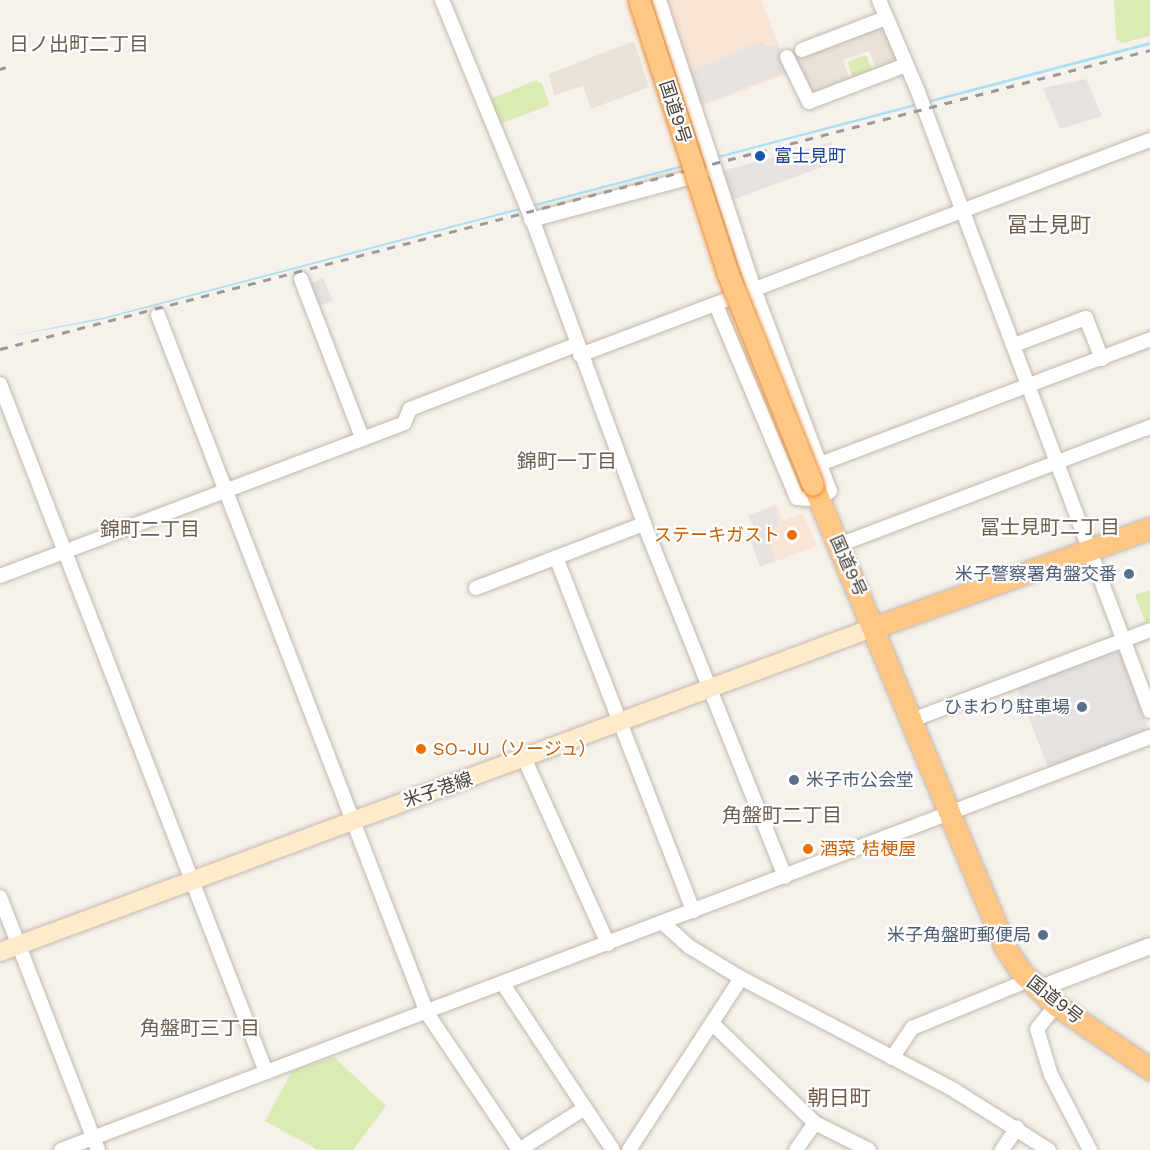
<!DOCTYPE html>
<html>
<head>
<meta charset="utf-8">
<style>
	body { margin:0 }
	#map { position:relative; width:1150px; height:1150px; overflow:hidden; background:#f6f1eb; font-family:"Work Sans","Noto Sans JP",sans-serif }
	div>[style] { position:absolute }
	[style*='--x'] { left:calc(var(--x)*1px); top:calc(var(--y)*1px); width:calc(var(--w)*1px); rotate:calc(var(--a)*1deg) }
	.residential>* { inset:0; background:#eae2d9 }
	.commercial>* { inset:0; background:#f8e5d6 }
	.green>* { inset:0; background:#daebb3 }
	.parking>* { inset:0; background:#e5e2df }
	.water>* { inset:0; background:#a6e0f4 }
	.roads { filter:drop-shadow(0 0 2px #c2b8ad) drop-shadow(0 0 2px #c2b8ad) }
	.minor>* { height:14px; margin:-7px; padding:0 7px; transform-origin:7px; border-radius:7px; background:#fff }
	.tertiary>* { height:16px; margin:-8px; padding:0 8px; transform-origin:8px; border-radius:8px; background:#fff }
	.secondary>* { height:18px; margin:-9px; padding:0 9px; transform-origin:9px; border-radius:9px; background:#ffebcc }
	.trunk>* { height:21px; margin:-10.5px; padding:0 10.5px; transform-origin:10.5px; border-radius:10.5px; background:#ffc684 }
	.rail>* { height:3px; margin-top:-1.5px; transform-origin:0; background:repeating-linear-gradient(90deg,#9a9a9a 0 8px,transparent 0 16px) }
	.bridges { filter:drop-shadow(0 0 2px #e58b36) drop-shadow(0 0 2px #e58b36) }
	.trunk-bridge>* { height:21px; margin:-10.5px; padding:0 10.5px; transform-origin:10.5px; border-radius:10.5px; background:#ffc684 }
	.dots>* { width:16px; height:16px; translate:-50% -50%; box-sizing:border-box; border:3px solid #fff; border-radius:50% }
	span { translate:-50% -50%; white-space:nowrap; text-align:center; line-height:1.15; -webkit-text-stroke:4.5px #fff; paint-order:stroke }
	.street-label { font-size:18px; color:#4b4138 }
	.transit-label { font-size:18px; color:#164399 }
	.left { translate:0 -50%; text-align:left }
	.food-label { font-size:18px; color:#c56008 }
	.right { translate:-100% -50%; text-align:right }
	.service-label { font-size:18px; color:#4e5e75 }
	.neighbourhood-label { font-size:20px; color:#6e5d4f }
	.quarter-label { font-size:21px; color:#6e5d4f }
</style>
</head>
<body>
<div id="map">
	<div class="residential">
		<i style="clip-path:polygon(882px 23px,898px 64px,878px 73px,869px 51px,843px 60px,850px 81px,808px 98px,790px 57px)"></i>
		<i style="clip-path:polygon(634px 41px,649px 87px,591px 109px,583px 86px,554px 95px,549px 74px)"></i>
	</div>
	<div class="commercial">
		<i style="clip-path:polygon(664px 0,761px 0,790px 73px,699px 107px)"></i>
		<i style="clip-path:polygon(776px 504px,783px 521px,803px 513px,817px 546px,760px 567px,748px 534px,755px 531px,748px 515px)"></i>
	</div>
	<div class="green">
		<i style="clip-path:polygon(1114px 0,1150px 0,1150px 36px,1122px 43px,1116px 39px)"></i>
		<i style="clip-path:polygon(866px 55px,874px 73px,853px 81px,848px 62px)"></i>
		<i style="clip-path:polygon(536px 80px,542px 84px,550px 105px,497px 125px,490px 105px,493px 98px)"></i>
		<i style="clip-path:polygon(1150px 590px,1150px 623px,1146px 624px,1135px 595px)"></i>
		<i style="clip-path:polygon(334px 1057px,386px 1106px,353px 1150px,318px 1150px,265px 1121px,292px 1071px)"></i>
	</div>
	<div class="parking">
		<i style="clip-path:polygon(763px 41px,766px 47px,777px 44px,788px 71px,700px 105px,688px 72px)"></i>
		<i style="clip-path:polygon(1086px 79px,1102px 116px,1060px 129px,1043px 88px)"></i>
		<i style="clip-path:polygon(831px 142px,839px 161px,734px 199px,722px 171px)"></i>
		<i style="clip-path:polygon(323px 278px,333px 301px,316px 306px,309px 284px)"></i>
		<i style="clip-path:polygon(775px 506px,779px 526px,765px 532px,776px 560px,760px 566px,749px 535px,757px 531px,749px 516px)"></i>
		<i style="clip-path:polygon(1115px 651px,1122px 653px,1147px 726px,1144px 731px,1048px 768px,1017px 687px)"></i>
	</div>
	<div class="water">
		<i style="clip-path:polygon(1150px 42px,1150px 45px,100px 320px,0 338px,102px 318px)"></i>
	</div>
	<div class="roads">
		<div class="minor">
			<i style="--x:442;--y:0;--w:245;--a:67.7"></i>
			<i style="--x:535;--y:227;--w:316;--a:69.8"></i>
			<i style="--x:644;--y:524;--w:380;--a:68.2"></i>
			<i style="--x:659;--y:0;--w:304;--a:71.8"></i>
			<i style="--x:754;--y:289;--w:216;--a:69.4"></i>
			<i style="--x:830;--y:491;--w:14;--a:141"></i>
			<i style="--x:819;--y:500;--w:22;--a:-175"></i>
			<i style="--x:797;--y:498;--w:209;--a:-112.8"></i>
			<i style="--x:879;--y:0;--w:97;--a:66.9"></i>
			<i style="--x:917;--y:89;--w:664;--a:69.46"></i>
			<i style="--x:802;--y:50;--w:90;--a:-20.9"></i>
			<i style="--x:787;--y:57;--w:50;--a:63.9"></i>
			<i style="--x:809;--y:102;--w:104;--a:-20.9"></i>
			<i style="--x:531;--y:220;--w:178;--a:-15"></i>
			<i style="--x:301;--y:279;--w:169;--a:68.9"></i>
			<i style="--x:158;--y:315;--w:748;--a:68.92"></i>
			<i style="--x:427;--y:1013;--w:165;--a:56.1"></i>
			<i style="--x:1014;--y:345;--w:77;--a:-20.6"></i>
			<i style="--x:1086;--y:318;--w:44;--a:68.7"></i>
			<i style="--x:580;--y:355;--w:609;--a:-20.67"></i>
			<i style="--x:0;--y:384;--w:738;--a:68.86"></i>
			<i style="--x:820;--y:464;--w:353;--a:-20.7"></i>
			<i style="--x:839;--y:545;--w:333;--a:-20.8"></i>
			<i style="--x:556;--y:557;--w:380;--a:68.8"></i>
			<i style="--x:0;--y:576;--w:432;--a:-20.7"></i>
			<i style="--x:404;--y:423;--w:15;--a:-67"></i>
			<i style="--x:410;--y:409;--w:178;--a:-21.1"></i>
			<i style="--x:476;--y:588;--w:180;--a:-20.9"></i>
			<i style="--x:912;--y:720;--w:254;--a:-20.7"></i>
			<i style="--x:525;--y:760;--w:202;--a:65.7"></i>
			<i style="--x:0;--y:897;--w:271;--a:68.8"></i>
			<i style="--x:663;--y:923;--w:36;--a:42"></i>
			<i style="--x:690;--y:947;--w:60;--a:31.3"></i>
			<i style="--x:741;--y:978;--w:241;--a:27.7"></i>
			<i style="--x:954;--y:1090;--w:112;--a:32.3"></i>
			<i style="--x:503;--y:984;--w:149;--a:56.5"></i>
			<i style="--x:1056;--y:1005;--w:31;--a:128"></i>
			<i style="--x:1037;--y:1029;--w:48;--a:73.1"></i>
			<i style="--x:1051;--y:1075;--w:85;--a:62.5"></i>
			<i style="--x:712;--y:1023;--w:144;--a:44.2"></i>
			<i style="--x:815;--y:1123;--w:60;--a:26.6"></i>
			<i style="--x:892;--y:1058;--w:36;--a:-56"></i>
			<i style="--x:912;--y:1028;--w:126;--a:-22.3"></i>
			<i style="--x:61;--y:1150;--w:1165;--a:-20.77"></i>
			<i style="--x:519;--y:1150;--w:78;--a:-32.5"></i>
			<i style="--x:585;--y:1108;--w:50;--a:56.3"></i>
			<i style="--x:629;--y:1150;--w:205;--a:-56.9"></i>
			<i style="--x:796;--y:1150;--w:33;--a:-55"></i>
			<i style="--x:1002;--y:1150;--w:27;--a:-56"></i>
		</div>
		<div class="tertiary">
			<i style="--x:1038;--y:989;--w:120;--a:-21"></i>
		</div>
		<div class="secondary">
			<i style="--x:0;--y:952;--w:933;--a:-20.38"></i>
		</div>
		<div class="trunk">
			<i style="--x:813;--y:485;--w:503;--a:67.42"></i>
			<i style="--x:1006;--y:949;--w:29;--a:56"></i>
			<i style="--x:1022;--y:973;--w:47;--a:43.3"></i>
			<i style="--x:1056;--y:1005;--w:114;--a:34.2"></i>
			<i style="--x:875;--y:627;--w:292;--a:-19.8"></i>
		</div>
	</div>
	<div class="rail">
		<i style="--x:0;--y:69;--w:6;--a:-18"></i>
		<i style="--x:0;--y:349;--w:1188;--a:-14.57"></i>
	</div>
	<div class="bridges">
		<div class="trunk-bridge">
			<i style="--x:639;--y:0;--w:288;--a:72"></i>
			<i style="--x:728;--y:274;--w:227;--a:68.1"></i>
		</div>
	</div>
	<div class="dots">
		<i style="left:760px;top:156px;background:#1a4fb4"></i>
		<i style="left:792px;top:535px;background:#e8710a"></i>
		<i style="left:1129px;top:574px;background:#5c6f8a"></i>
		<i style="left:1082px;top:707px;background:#5c6f8a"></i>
		<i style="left:421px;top:749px;background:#e8710a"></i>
		<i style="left:794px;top:780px;background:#5c6f8a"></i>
		<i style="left:808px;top:849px;background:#e8710a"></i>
		<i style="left:1043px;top:935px;background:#5c6f8a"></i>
	</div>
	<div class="street-label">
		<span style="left:675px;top:112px;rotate:72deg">国道9号</span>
		<span style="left:848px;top:566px;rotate:66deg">国道9号</span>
		<span style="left:438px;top:790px;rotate:-19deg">米子港線</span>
		<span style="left:1055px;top:1000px;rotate:38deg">国道9号</span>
	</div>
	<div class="transit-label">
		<span class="left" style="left:774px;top:156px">富士見町</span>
	</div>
	<div class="food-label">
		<span class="right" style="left:780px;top:535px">ステーキガスト</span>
		<span class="left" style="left:433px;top:749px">SO-JU（ソージュ）</span>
		<span class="left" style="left:820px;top:849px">酒菜 桔梗屋</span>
	</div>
	<div class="service-label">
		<span class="right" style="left:1117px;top:574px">米子警察署角盤交番</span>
		<span class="right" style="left:1070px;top:707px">ひまわり駐車場</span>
		<span class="left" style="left:806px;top:780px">米子市公会堂</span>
		<span class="right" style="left:1031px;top:935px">米子角盤町郵便局</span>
	</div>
	<div class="neighbourhood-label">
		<span style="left:79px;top:44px">日ノ出町二丁目</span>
		<span style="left:567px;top:461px">錦町一丁目</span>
		<span style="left:1050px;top:527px">冨士見町二丁目</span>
		<span style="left:150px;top:529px">錦町二丁目</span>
		<span style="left:782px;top:815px">角盤町二丁目</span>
		<span style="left:200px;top:1028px">角盤町三丁目</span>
	</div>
	<div class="quarter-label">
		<span style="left:1049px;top:225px">冨士見町</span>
		<span style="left:839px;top:1098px">朝日町</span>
	</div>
</div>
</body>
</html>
